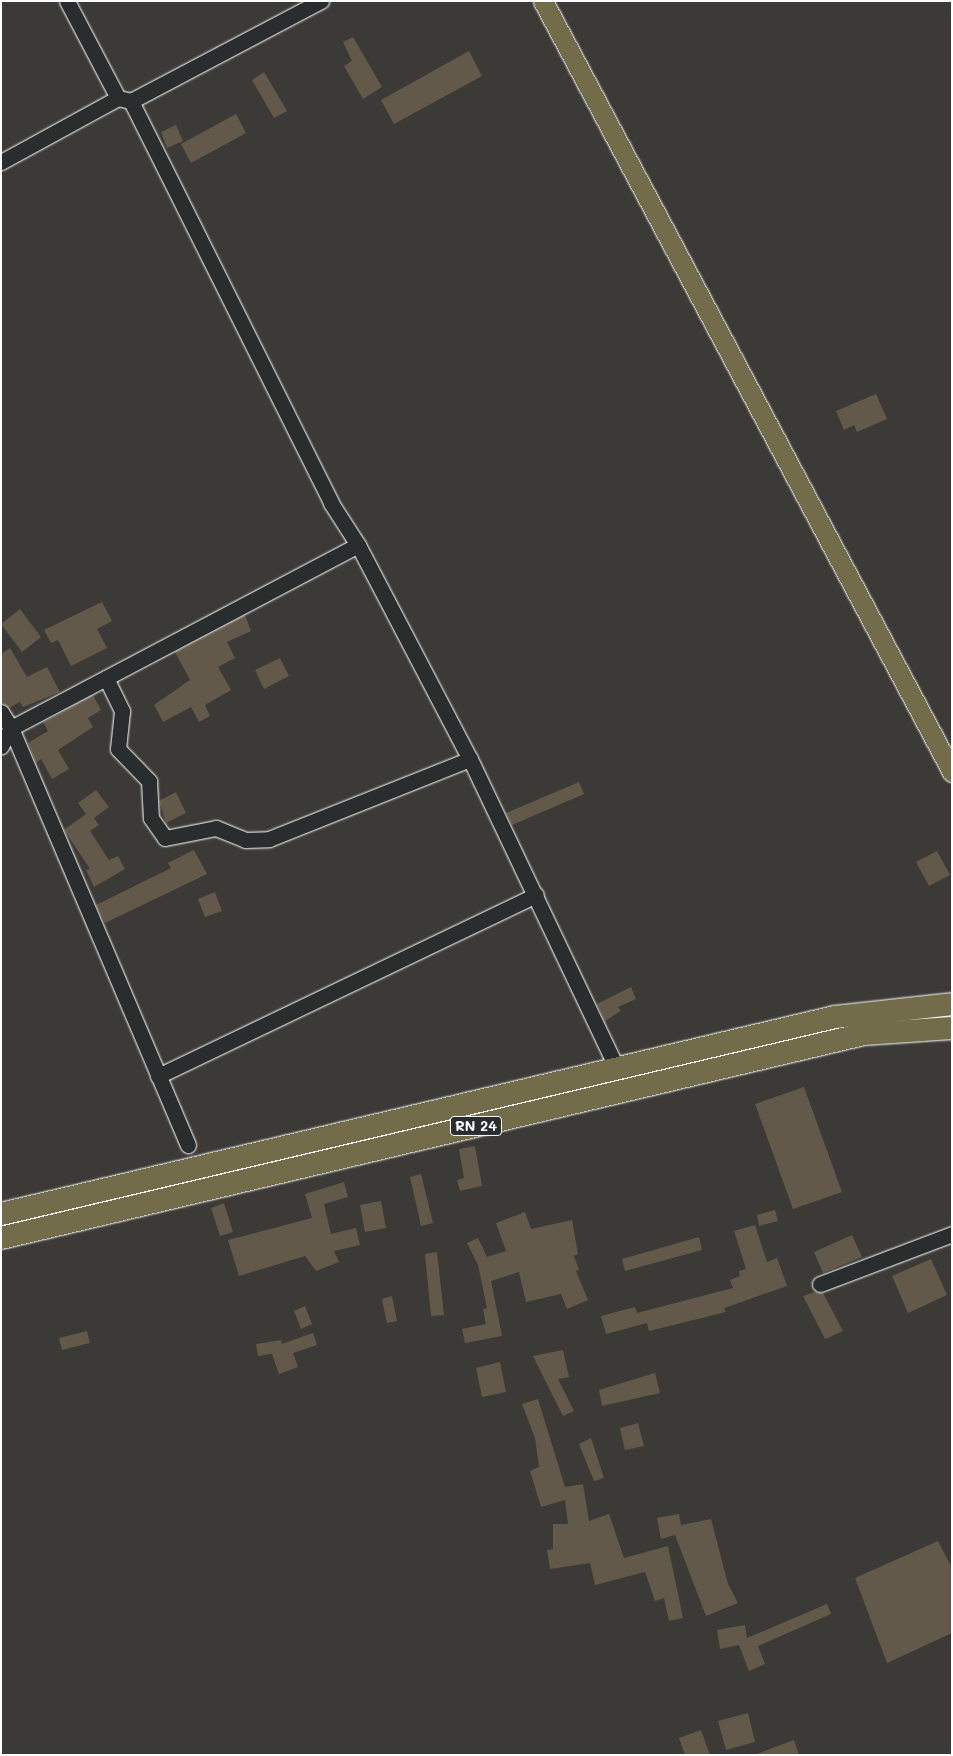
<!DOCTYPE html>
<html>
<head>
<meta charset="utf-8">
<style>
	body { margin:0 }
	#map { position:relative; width:953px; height:1756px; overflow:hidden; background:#3b3a36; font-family:Mali,sans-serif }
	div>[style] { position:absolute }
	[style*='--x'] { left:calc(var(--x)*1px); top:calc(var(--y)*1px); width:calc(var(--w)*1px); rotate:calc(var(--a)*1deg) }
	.building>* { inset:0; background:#63594a }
	.roads { filter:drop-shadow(0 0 1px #fff) drop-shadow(0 0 1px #fff) }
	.minor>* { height:15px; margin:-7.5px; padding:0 7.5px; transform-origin:7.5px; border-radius:7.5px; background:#2a2d2e }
	.major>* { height:19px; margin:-9.5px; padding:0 9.5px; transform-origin:9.5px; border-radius:9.5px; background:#726c4b }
	.highway>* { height:22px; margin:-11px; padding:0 11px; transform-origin:11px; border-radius:11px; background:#726c4b }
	span { translate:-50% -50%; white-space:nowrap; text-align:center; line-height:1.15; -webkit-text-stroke:5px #2a2d2e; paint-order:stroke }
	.shield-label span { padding:1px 4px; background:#2a2d2e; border:1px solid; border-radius:4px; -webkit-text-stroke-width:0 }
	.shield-label { font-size:14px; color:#fff; font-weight:700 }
	.frame { position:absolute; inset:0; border:2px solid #fff; pointer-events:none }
</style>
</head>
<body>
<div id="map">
	<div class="building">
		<i style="clip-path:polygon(353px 37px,382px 87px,363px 99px,344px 66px,352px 61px,343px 42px)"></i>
		<i style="clip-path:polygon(469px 51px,482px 76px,394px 124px,381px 100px)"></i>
		<i style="clip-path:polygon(264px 72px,287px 111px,274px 118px,252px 80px)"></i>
		<i style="clip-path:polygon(236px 114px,246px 133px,191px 163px,181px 144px)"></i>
		<i style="clip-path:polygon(176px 125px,183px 141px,167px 148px,161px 132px)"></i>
		<i style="clip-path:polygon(876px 394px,887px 419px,857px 432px,854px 425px,844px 430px,836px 411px)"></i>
		<i style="clip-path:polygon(102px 602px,112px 621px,97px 629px,107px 648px,71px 666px,58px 640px,51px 643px,44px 630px)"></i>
		<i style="clip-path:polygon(20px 609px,41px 637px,22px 652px,1px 624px)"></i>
		<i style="clip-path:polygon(245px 615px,251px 631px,227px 642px,235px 658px,218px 667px,231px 690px,205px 705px,210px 716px,199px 722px,191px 707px,163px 722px,154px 705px,190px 680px,175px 652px)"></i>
		<i style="clip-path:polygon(10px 648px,27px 677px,47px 667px,60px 692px,23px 707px,20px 702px,9px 708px,2px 703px,1px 654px)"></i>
		<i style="clip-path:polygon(280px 658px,289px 676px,264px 689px,255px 670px)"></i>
		<i style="clip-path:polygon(93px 695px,101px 710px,88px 718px,93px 727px,58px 750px,69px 769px,52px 779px,41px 759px,36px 763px,28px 743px,48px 731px,43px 722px)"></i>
		<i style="clip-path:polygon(579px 782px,584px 794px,512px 825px,506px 813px)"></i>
		<i style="clip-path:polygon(96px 790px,109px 807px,94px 818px,99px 825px,90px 831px,109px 860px,118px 856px,125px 869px,94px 887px,86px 870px,90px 869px,64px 830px,86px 814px,78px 803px)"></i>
		<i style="clip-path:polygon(176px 792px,186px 813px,166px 823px,159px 801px)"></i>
		<i style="clip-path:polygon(194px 850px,207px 874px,105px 923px,96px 905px,171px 868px,168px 863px)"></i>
		<i style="clip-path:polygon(937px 851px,950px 875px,929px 886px,916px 862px)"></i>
		<i style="clip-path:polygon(215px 892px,222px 911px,205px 917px,198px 899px)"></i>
		<i style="clip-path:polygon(631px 987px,636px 999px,618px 1007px,621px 1011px,605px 1021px,597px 1004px)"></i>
		<i style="clip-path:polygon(804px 1087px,842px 1192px,793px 1209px,755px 1104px)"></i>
		<i style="clip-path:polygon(475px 1146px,482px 1186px,460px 1191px,457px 1180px,464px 1178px,459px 1149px)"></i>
		<i style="clip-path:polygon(421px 1174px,433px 1223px,421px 1226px,410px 1177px)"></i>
		<i style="clip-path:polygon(344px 1182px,348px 1197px,324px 1204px,331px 1234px,356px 1228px,360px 1245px,334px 1251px,339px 1262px,316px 1271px,305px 1256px,239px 1276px,228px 1240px,312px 1218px,305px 1194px)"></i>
		<i style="clip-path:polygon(381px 1201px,386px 1228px,365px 1232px,360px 1205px)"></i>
		<i style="clip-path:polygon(224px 1203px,233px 1232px,220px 1236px,211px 1208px)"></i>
		<i style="clip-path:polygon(775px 1210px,778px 1221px,759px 1226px,757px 1215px)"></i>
		<i style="clip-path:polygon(525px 1212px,531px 1229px,572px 1220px,578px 1254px,574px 1256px,579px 1270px,576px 1271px,588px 1300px,567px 1309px,561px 1294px,526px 1302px,519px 1272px,491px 1281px,502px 1336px,465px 1343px,462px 1329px,486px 1324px,483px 1309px,487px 1308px,478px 1265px,467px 1243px,478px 1238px,487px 1257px,506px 1251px,496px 1223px)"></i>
		<i style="clip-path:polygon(755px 1225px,767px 1262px,777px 1258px,787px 1286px,724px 1308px,726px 1312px,649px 1331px,647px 1323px,606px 1334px,601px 1316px,635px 1307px,637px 1313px,733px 1288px,730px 1280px,740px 1276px,739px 1271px,746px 1269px,734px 1231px)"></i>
		<i style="clip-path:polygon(852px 1235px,862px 1257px,823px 1273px,814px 1252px)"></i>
		<i style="clip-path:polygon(699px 1237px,702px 1250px,625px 1271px,622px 1259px)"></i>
		<i style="clip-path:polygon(437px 1252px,444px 1315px,431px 1316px,425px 1254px)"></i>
		<i style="clip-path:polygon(931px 1259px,947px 1295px,908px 1313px,892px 1276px)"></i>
		<i style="clip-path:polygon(815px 1292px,823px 1293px,843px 1331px,825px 1339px,803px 1296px)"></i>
		<i style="clip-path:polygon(392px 1296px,397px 1321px,387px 1323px,382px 1299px)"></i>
		<i style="clip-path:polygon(305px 1306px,312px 1324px,301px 1329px,294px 1311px)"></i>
		<i style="clip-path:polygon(87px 1331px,90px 1343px,62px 1350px,59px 1338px)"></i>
		<i style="clip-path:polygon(313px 1333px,317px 1345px,293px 1353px,298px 1367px,279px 1374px,272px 1354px,258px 1356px,256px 1344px,281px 1340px,282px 1344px)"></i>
		<i style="clip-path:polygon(563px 1350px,569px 1377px,558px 1379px,574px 1411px,563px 1416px,533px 1356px)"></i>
		<i style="clip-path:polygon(500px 1362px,506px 1392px,482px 1397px,476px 1368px)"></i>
		<i style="clip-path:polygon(655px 1373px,660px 1393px,602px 1406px,599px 1390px)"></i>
		<i style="clip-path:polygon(538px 1399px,565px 1487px,583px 1484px,589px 1521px,609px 1514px,624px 1558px,668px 1546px,683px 1618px,669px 1621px,664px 1598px,655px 1601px,645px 1572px,595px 1585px,590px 1563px,550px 1569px,547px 1550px,553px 1549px,553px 1524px,568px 1524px,565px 1500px,541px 1507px,530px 1471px,539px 1467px,535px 1438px,522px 1404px)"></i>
		<i style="clip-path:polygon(638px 1423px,644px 1446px,625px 1450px,620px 1428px)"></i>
		<i style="clip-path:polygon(591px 1438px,604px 1478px,594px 1481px,579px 1444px)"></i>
		<i style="clip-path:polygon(679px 1514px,681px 1525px,711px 1519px,728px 1584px,738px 1603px,706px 1616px,675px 1535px,661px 1539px,657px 1518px)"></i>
		<i style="clip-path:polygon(938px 1541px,952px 1568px,952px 1633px,887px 1663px,855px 1578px)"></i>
		<i style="clip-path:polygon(827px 1604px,831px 1614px,758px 1646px,765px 1664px,749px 1671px,739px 1645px,720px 1649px,717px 1630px,745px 1625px,747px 1638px)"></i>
		<i style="clip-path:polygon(748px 1713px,755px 1742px,726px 1750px,718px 1721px)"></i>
		<i style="clip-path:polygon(701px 1730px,710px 1755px,685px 1755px,679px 1738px)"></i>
		<i style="clip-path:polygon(794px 1740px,799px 1755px,757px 1755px,757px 1754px)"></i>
	</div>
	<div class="roads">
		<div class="minor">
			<i style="--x:67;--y:1;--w:110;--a:62.3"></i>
			<i style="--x:131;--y:101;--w:449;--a:63.5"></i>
			<i style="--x:331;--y:503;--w:50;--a:57.3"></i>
			<i style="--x:358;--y:545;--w:392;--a:152.2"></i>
			<i style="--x:11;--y:728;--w:453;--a:67"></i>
			<i style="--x:1;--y:162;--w:133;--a:-28.7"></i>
			<i style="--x:118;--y:98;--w:13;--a:13"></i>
			<i style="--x:131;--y:101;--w:215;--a:-27.8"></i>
			<i style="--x:358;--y:545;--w:242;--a:62.4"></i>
			<i style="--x:470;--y:759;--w:342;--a:64.6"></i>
			<i style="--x:106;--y:678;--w:37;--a:64"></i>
			<i style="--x:122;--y:711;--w:38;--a:96"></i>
			<i style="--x:118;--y:749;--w:45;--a:45.9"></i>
			<i style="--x:149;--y:781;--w:37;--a:87"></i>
			<i style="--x:151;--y:818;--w:24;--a:55"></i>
			<i style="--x:165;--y:838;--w:52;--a:-11.1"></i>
			<i style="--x:216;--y:828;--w:31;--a:22"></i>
			<i style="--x:245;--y:840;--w:24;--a:-2"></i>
			<i style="--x:269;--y:839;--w:216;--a:-21.7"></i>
			<i style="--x:1;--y:712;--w:19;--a:58"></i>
			<i style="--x:11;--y:728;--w:21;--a:119"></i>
			<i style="--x:158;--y:1076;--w:419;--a:-25.6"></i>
			<i style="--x:820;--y:1284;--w:141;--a:-20.7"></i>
		</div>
		<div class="major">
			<i style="--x:543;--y:1;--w:873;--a:62.05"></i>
		</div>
		<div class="highway">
			<i style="--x:1;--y:1214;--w:857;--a:-13.29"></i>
			<i style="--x:835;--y:1017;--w:118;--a:-6.3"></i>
			<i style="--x:1;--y:1238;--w:887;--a:-13.3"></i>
			<i style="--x:864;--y:1034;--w:88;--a:-3.9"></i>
		</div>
	</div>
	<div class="shield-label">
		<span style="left:476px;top:1126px">RN 24</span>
	</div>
	<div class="frame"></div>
</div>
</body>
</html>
